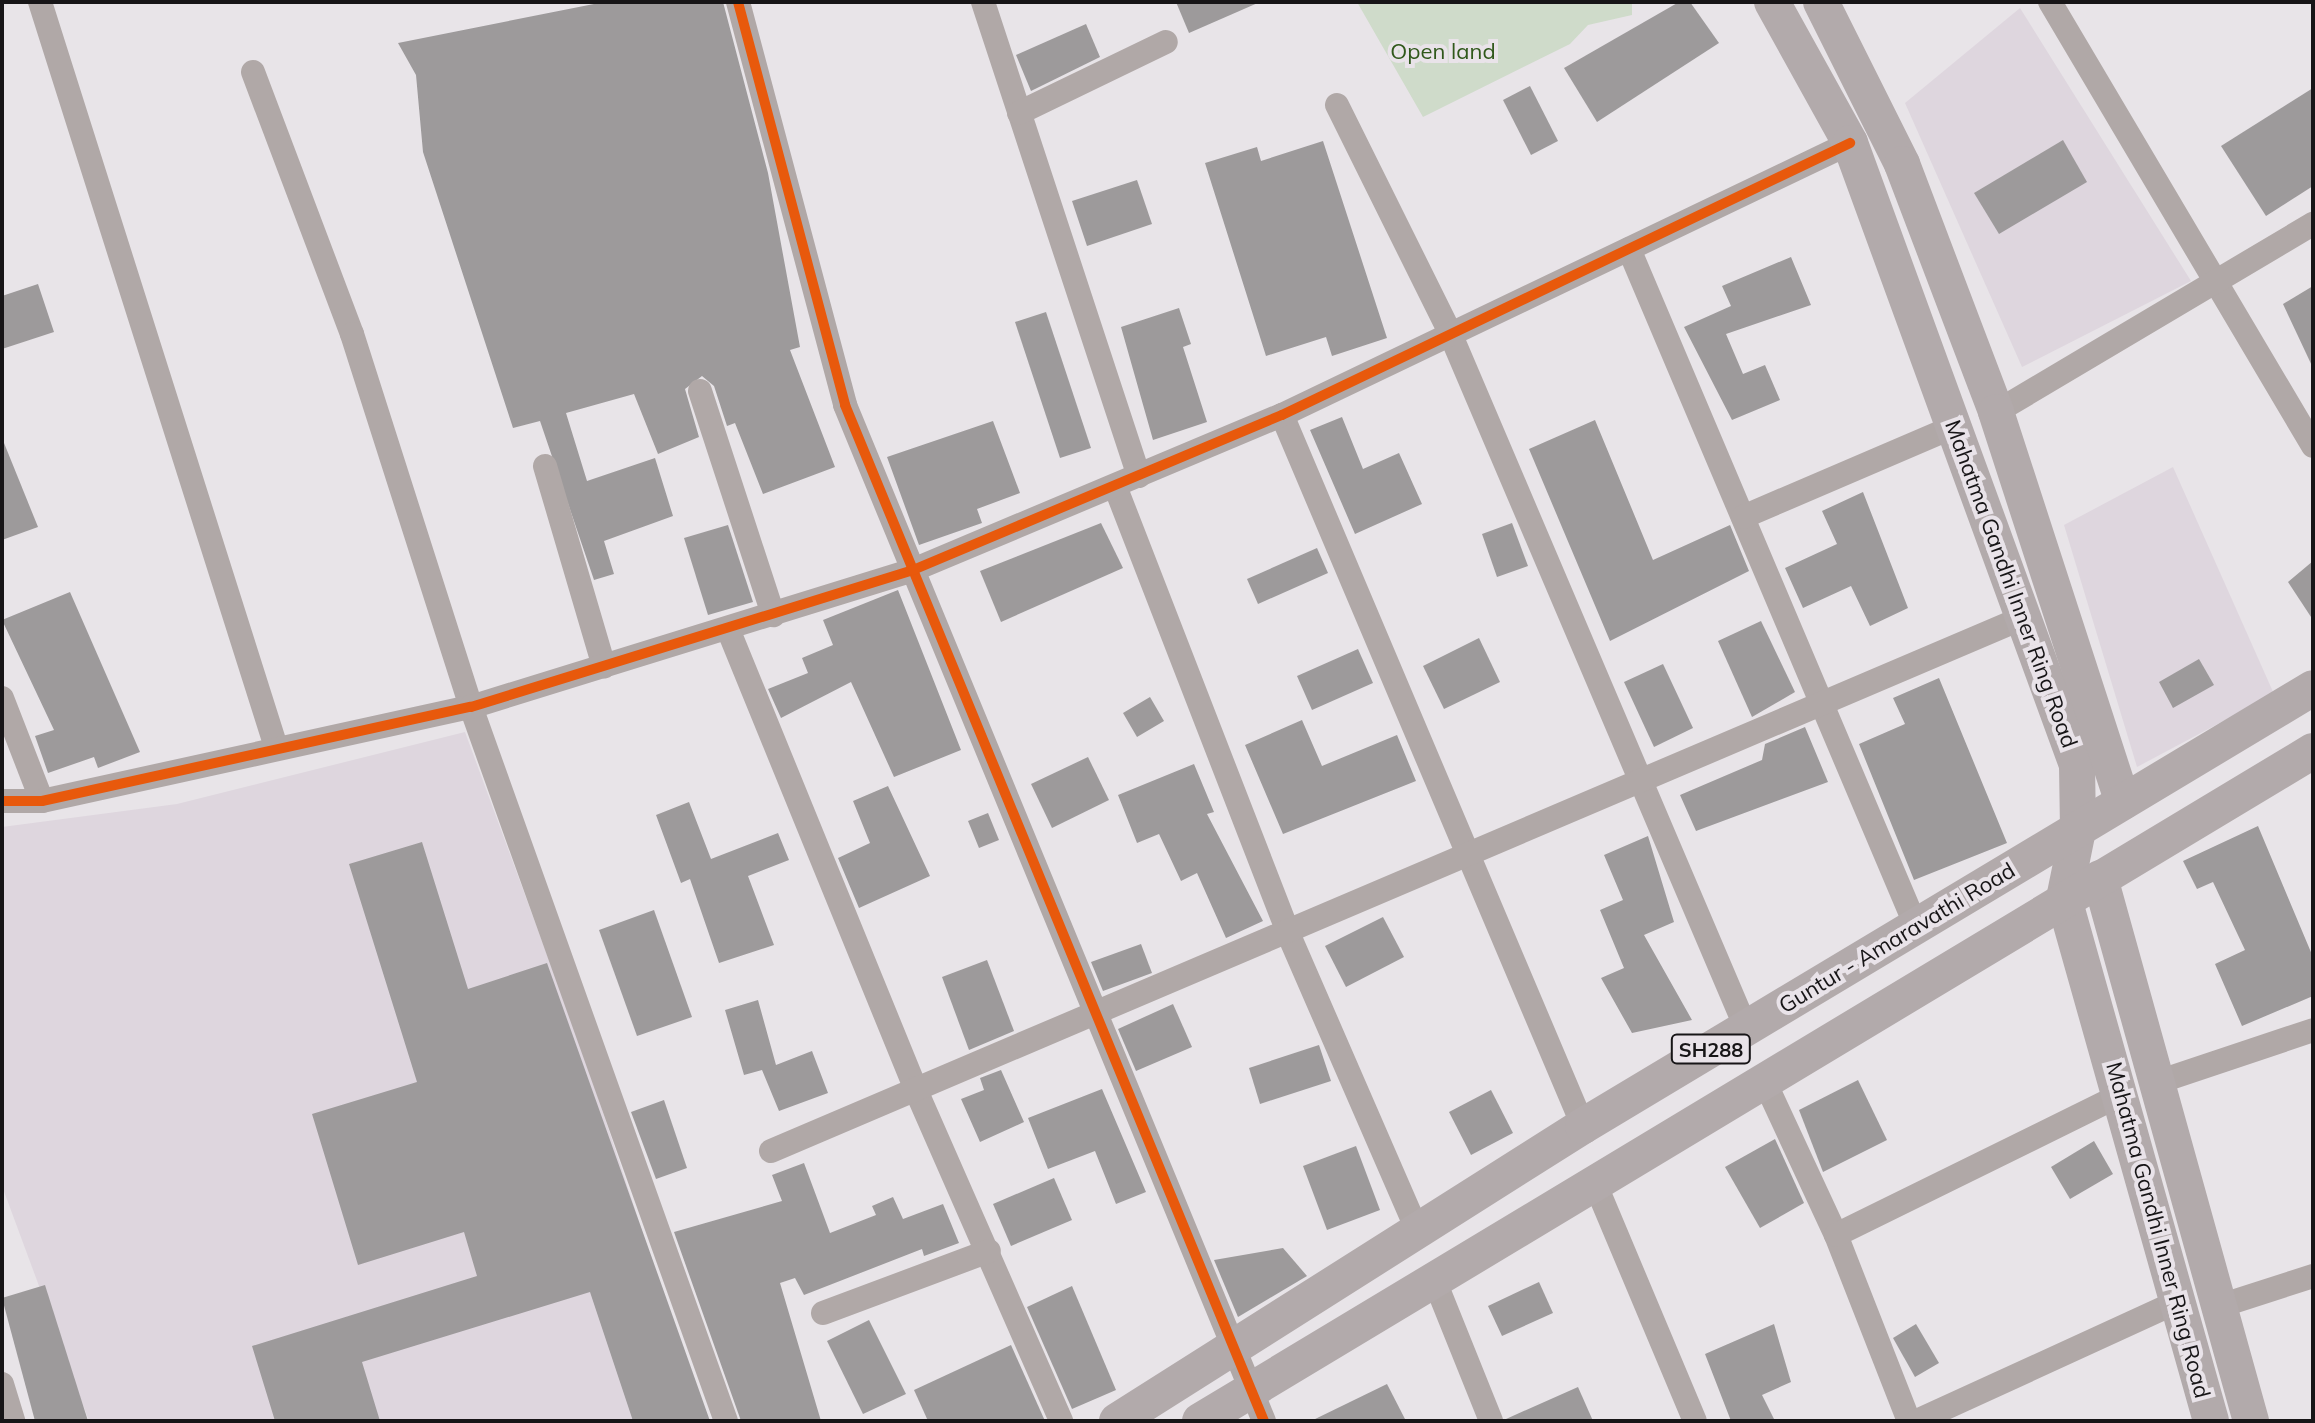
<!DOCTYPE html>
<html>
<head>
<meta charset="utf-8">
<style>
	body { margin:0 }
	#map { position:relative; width:2315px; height:1423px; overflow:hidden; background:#e8e4e8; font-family:Mulish,sans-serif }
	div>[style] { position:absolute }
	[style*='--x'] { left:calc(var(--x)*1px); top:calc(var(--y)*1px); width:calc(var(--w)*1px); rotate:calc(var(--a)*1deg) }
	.built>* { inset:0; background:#ded6de }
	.green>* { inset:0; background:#cfdbca }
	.building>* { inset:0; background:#9d9a9b }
	.street>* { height:24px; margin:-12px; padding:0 12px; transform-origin:12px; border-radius:12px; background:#b0a8a7 }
	.primary>* { height:36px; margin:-18px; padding:0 18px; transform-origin:18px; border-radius:18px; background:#b2aaab }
	.cycleway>* { height:10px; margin:-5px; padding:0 5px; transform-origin:5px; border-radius:5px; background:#e8590c }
	span { translate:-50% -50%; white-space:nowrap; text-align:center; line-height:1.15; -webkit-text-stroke:8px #e9e3e9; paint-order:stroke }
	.shield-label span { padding:2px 6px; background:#e9e3e9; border:2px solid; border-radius:6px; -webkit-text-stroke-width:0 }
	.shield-label { font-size:20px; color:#171517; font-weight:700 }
	.park-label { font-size:22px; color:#30581b }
	.street-label { font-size:22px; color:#171517 }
	.frame { position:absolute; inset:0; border:4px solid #171517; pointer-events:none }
</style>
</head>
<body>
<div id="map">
	<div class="built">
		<i style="clip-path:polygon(2020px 8px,2191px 281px,2022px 367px,1905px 103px)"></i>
		<i style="clip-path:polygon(2173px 467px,2274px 694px,2137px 767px,2064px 525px)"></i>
		<i style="clip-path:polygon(465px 732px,584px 1055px,705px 1421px,89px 1421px,2px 1186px,2px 827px,177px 804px)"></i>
	</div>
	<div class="green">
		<i style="clip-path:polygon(1357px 2px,1632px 2px,1632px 15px,1588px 25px,1570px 44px,1423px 117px)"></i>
	</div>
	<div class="building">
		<i style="clip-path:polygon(604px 2px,723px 2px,768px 173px,800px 347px,790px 350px,835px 467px,763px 494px,735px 423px,727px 426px,714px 386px,702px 376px,685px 389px,699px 437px,658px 454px,634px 394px,566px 413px,587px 481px,655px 458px,673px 516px,604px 541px,614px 574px,594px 580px,540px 421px,513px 428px,423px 152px,416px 75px,398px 43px)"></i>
		<i style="clip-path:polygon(1176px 2px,1260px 2px,1189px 33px)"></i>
		<i style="clip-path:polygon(1679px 2px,1690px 2px,1719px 43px,1597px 122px,1564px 68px)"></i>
		<i style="clip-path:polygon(1086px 24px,1100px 57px,1031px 91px,1016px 55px)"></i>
		<i style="clip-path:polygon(1530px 86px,1558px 141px,1531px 155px,1503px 100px)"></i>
		<i style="clip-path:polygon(2313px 88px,2313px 186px,2266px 216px,2221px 146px)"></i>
		<i style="clip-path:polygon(2063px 140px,2087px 182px,1999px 234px,1974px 193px)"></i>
		<i style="clip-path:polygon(1323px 141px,1387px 338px,1332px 356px,1326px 337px,1266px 356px,1205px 163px,1257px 147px,1261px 161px)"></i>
		<i style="clip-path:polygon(1137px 180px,1152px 224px,1087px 246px,1072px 201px)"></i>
		<i style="clip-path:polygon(1791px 257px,1811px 305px,1726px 334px,1743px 374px,1765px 365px,1780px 400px,1732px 420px,1684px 327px,1731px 306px,1722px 286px)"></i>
		<i style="clip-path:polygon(38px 284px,54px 332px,2px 349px,2px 296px)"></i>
		<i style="clip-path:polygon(2313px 286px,2313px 368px,2283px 304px)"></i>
		<i style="clip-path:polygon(1179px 308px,1191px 344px,1183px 347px,1207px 422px,1153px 440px,1121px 327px)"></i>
		<i style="clip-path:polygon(1046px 312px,1091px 448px,1060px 458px,1015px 322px)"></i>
		<i style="clip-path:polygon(1342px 417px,1363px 469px,1399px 453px,1422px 504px,1355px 534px,1310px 430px)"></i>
		<i style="clip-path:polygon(1595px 420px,1653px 560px,1730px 525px,1749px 571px,1610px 641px,1529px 449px)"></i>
		<i style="clip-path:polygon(993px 421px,1020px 493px,977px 509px,982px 523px,919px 545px,887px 457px)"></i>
		<i style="clip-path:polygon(2px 438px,38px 527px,2px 540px)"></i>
		<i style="clip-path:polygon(1863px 492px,1908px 608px,1870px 626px,1851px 586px,1803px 608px,1785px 568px,1837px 544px,1822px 511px)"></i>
		<i style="clip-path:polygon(1101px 523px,1123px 568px,1001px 622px,980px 571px)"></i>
		<i style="clip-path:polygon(1512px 523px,1528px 566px,1497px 577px,1482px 534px)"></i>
		<i style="clip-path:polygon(728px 525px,753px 602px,708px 615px,684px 538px)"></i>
		<i style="clip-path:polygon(1317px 548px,1328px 573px,1258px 604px,1247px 579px)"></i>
		<i style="clip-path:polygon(2313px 561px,2313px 620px,2288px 582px)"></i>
		<i style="clip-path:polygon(898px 590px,961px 750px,894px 777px,851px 682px,781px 718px,768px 689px,808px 673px,802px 658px,833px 645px,823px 620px)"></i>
		<i style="clip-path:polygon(70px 592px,140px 752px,98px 768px,94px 757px,48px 773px,35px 736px,54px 730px,2px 620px)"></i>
		<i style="clip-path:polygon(1761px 621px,1795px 692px,1752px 717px,1718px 641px)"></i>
		<i style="clip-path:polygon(1479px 638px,1500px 682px,1444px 709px,1423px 666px)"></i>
		<i style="clip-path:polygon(1358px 649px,1373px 683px,1312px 710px,1297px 676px)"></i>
		<i style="clip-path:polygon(2199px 659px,2214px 685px,2173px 708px,2159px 682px)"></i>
		<i style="clip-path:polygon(1663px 664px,1693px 728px,1654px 747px,1624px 682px)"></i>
		<i style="clip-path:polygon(1939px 678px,2007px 843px,1914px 880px,1859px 744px,1905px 724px,1893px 698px)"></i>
		<i style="clip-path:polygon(1150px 697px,1164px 721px,1137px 737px,1123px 713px)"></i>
		<i style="clip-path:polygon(1302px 720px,1322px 766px,1397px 735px,1416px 781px,1283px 834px,1245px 745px)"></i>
		<i style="clip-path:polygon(1805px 727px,1828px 782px,1696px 831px,1680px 795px,1762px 760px,1765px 744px)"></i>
		<i style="clip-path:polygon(1088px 757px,1109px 800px,1052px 828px,1031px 784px)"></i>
		<i style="clip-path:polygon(1194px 764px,1214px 812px,1207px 814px,1263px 921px,1226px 938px,1197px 873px,1181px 881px,1159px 834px,1137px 843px,1118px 795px)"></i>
		<i style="clip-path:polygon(888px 786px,930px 876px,859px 908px,838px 858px,870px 843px,853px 801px)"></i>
		<i style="clip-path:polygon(689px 802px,711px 859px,778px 833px,789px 860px,748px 876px,774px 945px,719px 963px,690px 879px,681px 883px,656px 815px)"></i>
		<i style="clip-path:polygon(988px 813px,999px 840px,979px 848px,968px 821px)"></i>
		<i style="clip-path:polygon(2258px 826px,2313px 957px,2313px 996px,2242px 1026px,2215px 964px,2245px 950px,2213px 882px,2197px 889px,2183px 861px)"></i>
		<i style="clip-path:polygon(1648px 836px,1674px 922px,1644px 935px,1692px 1020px,1632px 1033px,1601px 978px,1624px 968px,1600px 910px,1623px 900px,1604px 855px)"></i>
		<i style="clip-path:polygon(422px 842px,468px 989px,547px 963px,710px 1421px,633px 1421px,590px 1292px,362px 1362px,380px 1421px,275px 1421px,252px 1346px,477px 1276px,464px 1232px,358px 1265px,312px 1114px,417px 1082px,349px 864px)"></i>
		<i style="clip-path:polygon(654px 910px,692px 1017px,637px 1036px,599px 930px)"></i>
		<i style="clip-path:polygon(1383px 917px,1404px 957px,1346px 987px,1325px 946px)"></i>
		<i style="clip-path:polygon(1141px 944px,1152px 973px,1103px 991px,1091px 962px)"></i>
		<i style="clip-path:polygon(987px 960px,1014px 1031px,969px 1050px,942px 977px)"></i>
		<i style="clip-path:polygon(758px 1000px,776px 1065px,812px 1051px,828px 1093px,779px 1111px,762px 1070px,744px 1075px,725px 1010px)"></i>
		<i style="clip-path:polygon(1173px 1004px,1192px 1047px,1136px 1071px,1118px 1029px)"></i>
		<i style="clip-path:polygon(1319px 1045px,1331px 1081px,1260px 1104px,1249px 1068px)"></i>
		<i style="clip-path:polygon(1001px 1070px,1024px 1122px,980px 1142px,961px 1099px,984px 1090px,980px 1078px)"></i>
		<i style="clip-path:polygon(1858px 1080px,1887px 1140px,1823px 1172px,1799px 1110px)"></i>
		<i style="clip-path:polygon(1102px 1089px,1146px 1192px,1116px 1204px,1095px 1151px,1048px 1169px,1028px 1118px)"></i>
		<i style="clip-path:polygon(1491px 1090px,1513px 1133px,1471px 1155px,1449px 1112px)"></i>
		<i style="clip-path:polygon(664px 1100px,687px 1168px,656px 1179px,631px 1112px)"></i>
		<i style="clip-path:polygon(1775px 1139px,1804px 1203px,1760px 1228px,1725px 1167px)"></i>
		<i style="clip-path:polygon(2094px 1141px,2113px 1174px,2070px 1199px,2051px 1167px)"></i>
		<i style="clip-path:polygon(1356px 1146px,1380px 1210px,1327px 1230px,1303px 1166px)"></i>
		<i style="clip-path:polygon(804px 1163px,830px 1233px,876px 1215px,872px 1206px,893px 1197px,903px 1219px,943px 1204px,959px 1243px,924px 1256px,922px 1249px,804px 1295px,795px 1278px,780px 1283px,821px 1421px,741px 1421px,674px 1232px,782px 1201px,772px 1175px)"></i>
		<i style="clip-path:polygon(1054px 1178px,1072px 1220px,1011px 1246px,993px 1204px)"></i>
		<i style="clip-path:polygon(1283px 1248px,1307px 1276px,1238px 1317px,1214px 1260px)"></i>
		<i style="clip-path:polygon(1539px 1282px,1553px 1313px,1502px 1336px,1488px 1306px)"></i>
		<i style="clip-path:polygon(45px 1285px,88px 1421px,35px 1421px,2px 1298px)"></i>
		<i style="clip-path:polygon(1072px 1286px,1116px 1390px,1072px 1409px,1027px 1307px)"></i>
		<i style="clip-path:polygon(869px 1320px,906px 1394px,863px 1414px,827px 1341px)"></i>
		<i style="clip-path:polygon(1774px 1324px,1791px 1382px,1762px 1395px,1775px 1421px,1731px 1421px,1705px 1354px)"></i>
		<i style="clip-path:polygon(1916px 1324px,1939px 1363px,1915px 1377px,1893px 1338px)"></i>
		<i style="clip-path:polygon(1011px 1345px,1045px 1421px,928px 1421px,914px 1390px)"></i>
		<i style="clip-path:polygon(1387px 1384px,1406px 1421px,1311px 1421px)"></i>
		<i style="clip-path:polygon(1578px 1387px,1593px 1421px,1506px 1421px,1506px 1419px)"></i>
	</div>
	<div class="street">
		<i style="--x:40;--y:2;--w:781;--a:72.42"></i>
		<i style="--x:738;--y:2;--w:417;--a:75.1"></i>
		<i style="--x:845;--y:405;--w:1099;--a:67.59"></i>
		<i style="--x:983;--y:2;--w:499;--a:71.8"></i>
		<i style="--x:2050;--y:2;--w:516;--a:59.36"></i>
		<i style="--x:253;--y:72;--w:280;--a:69.3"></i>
		<i style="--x:352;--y:334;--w:392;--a:72.3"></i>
		<i style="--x:471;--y:707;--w:758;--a:70.35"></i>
		<i style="--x:1337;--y:105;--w:254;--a:63.6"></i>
		<i style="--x:1450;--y:333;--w:755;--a:66.93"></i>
		<i style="--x:1019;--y:113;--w:163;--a:-25.8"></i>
		<i style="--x:1629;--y:249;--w:735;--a:67.03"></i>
		<i style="--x:700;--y:391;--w:236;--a:71.9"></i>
		<i style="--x:1996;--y:412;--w:369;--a:-30.7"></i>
		<i style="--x:1282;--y:415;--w:772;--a:67.05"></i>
		<i style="--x:545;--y:466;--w:209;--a:73.6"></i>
		<i style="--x:1115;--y:486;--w:479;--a:68.8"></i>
		<i style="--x:1288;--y:933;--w:323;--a:66.5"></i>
		<i style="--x:1743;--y:517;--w:231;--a:-23.2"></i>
		<i style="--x:728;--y:629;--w:496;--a:67.8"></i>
		<i style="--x:915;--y:1088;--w:364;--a:66.3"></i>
		<i style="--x:2;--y:698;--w:110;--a:68.8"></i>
		<i style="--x:2;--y:801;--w:40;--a:0"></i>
		<i style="--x:42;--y:801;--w:439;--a:-12.4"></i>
		<i style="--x:471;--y:707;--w:463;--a:-17.2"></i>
		<i style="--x:913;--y:570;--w:400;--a:-22.8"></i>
		<i style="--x:1282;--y:415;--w:630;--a:-25.59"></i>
		<i style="--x:1763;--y:1078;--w:173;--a:65.1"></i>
		<i style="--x:1836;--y:1235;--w:200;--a:68.6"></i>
		<i style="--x:2158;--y:1082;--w:163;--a:-18.5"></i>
		<i style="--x:771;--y:1151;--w:1363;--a:-23.07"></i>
		<i style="--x:1594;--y:1181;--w:260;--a:67.2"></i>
		<i style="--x:1836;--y:1235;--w:318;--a:-26.2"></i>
		<i style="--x:1434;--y:1279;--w:153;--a:68.1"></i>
		<i style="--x:2220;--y:1306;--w:98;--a:-17.9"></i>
		<i style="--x:823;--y:1313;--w:177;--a:-20.5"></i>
		<i style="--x:2;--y:1384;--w:39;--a:73"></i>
		<i style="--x:1917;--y:1421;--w:286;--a:-24.6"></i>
	</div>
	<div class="primary">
		<i style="--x:1772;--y:2;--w:161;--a:61"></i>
		<i style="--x:1850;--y:143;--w:662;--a:69.95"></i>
		<i style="--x:2077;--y:765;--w:65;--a:89.1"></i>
		<i style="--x:2078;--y:830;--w:70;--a:101.5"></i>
		<i style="--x:2064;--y:899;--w:542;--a:74.27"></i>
		<i style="--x:1821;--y:2;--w:181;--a:63.4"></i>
		<i style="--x:1902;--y:164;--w:265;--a:69.2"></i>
		<i style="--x:1996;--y:412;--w:410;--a:72"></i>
		<i style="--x:2100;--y:878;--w:564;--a:74.46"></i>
		<i style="--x:1117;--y:1421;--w:552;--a:-32.34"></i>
		<i style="--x:1583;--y:1126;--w:851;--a:-30.96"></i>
		<i style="--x:1200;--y:1421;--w:1299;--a:-31.05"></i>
	</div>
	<div class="cycleway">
		<i style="--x:738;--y:2;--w:417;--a:75.1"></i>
		<i style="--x:845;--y:405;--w:1099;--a:67.59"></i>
		<i style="--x:2;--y:801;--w:40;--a:0"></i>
		<i style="--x:42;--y:801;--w:439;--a:-12.4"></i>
		<i style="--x:471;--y:707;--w:463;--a:-17.2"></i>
		<i style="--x:913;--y:570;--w:400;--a:-22.8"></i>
		<i style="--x:1282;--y:415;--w:630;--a:-25.59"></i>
	</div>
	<div class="shield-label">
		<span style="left:1711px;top:1049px">SH288</span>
	</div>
	<div class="park-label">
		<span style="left:1443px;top:52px">Open land</span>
	</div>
	<div class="street-label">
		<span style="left:2011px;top:584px;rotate:70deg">Mahatma Gandhi Inner Ring Road</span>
		<span style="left:1897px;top:938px;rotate:-31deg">Guntur - Amaravathi Road</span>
		<span style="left:2158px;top:1230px;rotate:75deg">Mahatma Gandhi Inner Ring Road</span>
	</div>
	<div class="frame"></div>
</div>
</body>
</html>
